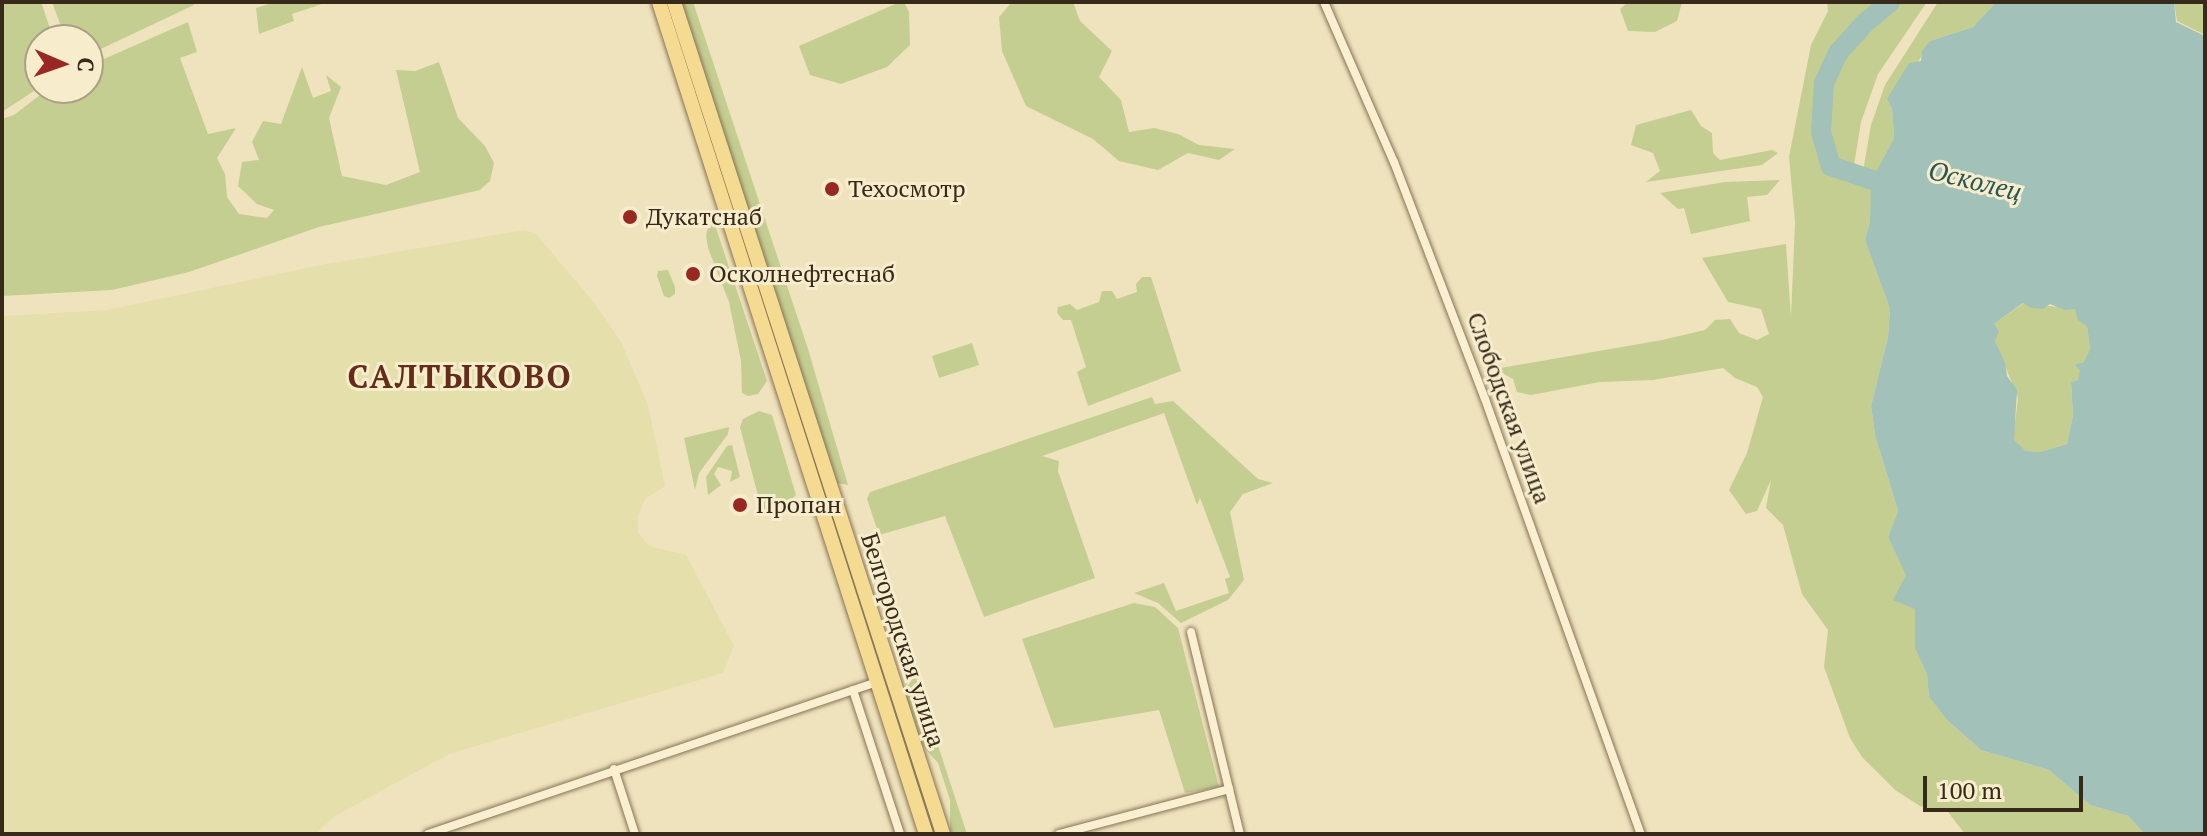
<!DOCTYPE html>
<html>
<head>
<meta charset="utf-8">
<style>
	body { margin:0 }
	#map { position:relative; width:2207px; height:836px; overflow:hidden; background:#efe3bd; font-family:"PT Serif",serif }
	div>[style] { position:absolute }
	[style*='--x'] { left:calc(var(--x)*1px); top:calc(var(--y)*1px); width:calc(var(--w)*1px); rotate:calc(var(--a)*1deg) }
	.farmland>* { inset:0; background:#e5dfab }
	.green>* { inset:0; background:#c4ce91 }
	.water>* { inset:0; background:#a1c1b9 }
	.river>* { height:20px; margin:-10px; padding:0 10px; transform-origin:10px; border-radius:10px; background:#a1c1b9 }
	.roads { filter:drop-shadow(0 0 2px #887356) drop-shadow(0 0 2px #887356) }
	.street>* { height:8px; margin:-4px; padding:0 4px; transform-origin:4px; border-radius:4px; background:#faf0d1 }
	.primary>* { height:14px; margin:-7px; padding:0 7px; transform-origin:7px; border-radius:7px; background:#f5db92 }
	.dots>* { width:22px; height:22px; translate:-50% -50%; box-sizing:border-box; border:4px solid #f7edcd; border-radius:50% }
	span { translate:-50% -50%; white-space:nowrap; text-align:center; line-height:1.15; -webkit-text-stroke:6px #f7edcd; paint-order:stroke }
	.poi-label { font-size:24px; color:#372a1b }
	.left { translate:0 -50%; text-align:left }
	.street-label { font-size:24px; color:#372a1b }
	.water-label { font-size:26px; color:#2a5756; font-style:italic }
	.district-label { font-size:32px; color:#652c19; font-weight:700; letter-spacing:2px }
	.frame { position:absolute; inset:0; border:4px solid #372a1b; pointer-events:none }
	.north { position:absolute; left:24px; top:24px; width:80px; height:80px; box-sizing:border-box; background:#f7edcd; border:2px solid #aa9f86; border-radius:50%; rotate:92deg; font-size:22px; font-weight:700; line-height:32px; text-align:center; color:#372a1b }
	.north::after { content:''; display:block; margin:auto; width:28px; height:36px; background:#992823; clip-path:polygon(50% 0,100% 100%,50% 72%,0 100%) }
	.scale { position:absolute; left:1923px; top:776px; width:160px; height:36px; box-sizing:border-box; border:4px solid #372a1b; border-top:0; padding-left:10px; font-size:24px; line-height:28px; white-space:nowrap; color:#372a1b; -webkit-text-stroke:6px #f7edcd; paint-order:stroke }
</style>
</head>
<body>
<div id="map">
	<div class="farmland">
		<i style="clip-path:polygon(524px 230px,536px 234px,596px 305px,621px 342px,648px 405px,665px 486px,645px 499px,638px 516px,638px 533px,649px 546px,686px 555px,734px 646px,723px 673px,449px 754px,335px 816px,315px 834px,2px 834px,2px 316px,107px 310px,321px 265px)"></i>
	</div>
	<div class="green">
		<i style="clip-path:polygon(2px 2px,41px 2px,54px 40px,40px 40px,40px 87px,2px 112px)"></i>
		<i style="clip-path:polygon(52px 2px,192px 2px,194px 5px,88px 55px,88px 40px,66px 40px)"></i>
		<i style="clip-path:polygon(276px 2px,328px 2px,292px 14px,294px 21px,259px 34px,256px 8px)"></i>
		<i style="clip-path:polygon(680px 2px,693px 2px,808px 349px,848px 485px,837px 483px,833px 475px)"></i>
		<i style="clip-path:polygon(900px 2px,904px 2px,909px 12px,910px 45px,887px 67px,841px 84px,810px 75px,799px 46px)"></i>
		<i style="clip-path:polygon(1012px 2px,1073px 2px,1080px 21px,1112px 51px,1099px 77px,1121px 100px,1129px 132px,1154px 128px,1178px 134px,1199px 145px,1235px 149px,1219px 160px,1188px 153px,1158px 170px,1119px 161px,1093px 139px,1026px 106px,1002px 51px,999px 17px)"></i>
		<i style="clip-path:polygon(1628px 2px,1682px 2px,1677px 21px,1655px 32px,1628px 31px,1620px 9px)"></i>
		<i style="clip-path:polygon(1827px 2px,1888px 2px,1837px 52px,1823px 82px,1820px 132px,1829px 168px,1845px 177px,1846px 173px,1872px 183px,1870px 221px,1865px 240px,1890px 309px,1888px 337px,1871px 406px,1875px 435px,1898px 511px,1888px 537px,1907px 575px,1915px 608px,1915px 648px,1927px 675px,1929px 697px,1947px 720px,1981px 750px,2049px 770px,2090px 805px,2128px 816px,2145px 834px,1965px 834px,1948px 812px,1920px 806px,1895px 790px,1862px 757px,1850px 738px,1824px 667px,1828px 630px,1802px 594px,1783px 525px,1766px 508px,1771px 480px,1757px 511px,1746px 514px,1729px 490px,1747px 453px,1763px 397px,1757px 387px,1735px 378px,1723px 368px,1653px 380px,1600px 382px,1531px 395px,1517px 392px,1513px 379px,1495px 369px,1662px 340px,1705px 330px,1715px 320px,1730px 319px,1739px 333px,1757px 340px,1769px 334px,1761px 309px,1728px 302px,1702px 258px,1786px 244px,1791px 318px,1795px 222px,1789px 157px,1811px 45px,1828px 11px)"></i>
		<i style="clip-path:polygon(1895px 2px,1927px 2px,1878px 74px,1861px 122px,1853px 172px,1842px 170px,1832px 165px,1823px 131px,1828px 82px,1842px 56px,1868px 24px)"></i>
		<i style="clip-path:polygon(1938px 2px,1996px 2px,1973px 27px,1930px 41px,1892px 108px,1894px 138px,1872px 181px,1862px 177px,1871px 125px,1885px 85px)"></i>
		<i style="clip-path:polygon(2174px 2px,2205px 2px,2205px 35px,2177px 21px)"></i>
		<i style="clip-path:polygon(188px 22px,197px 52px,180px 58px,208px 134px,236px 128px,217px 158px,225px 174px,227px 197px,239px 214px,267px 218px,274px 210px,257px 204px,238px 186px,242px 162px,259px 160px,252px 142px,263px 121px,281px 124px,302px 67px,313px 98px,331px 91px,326px 75px,341px 87px,329px 118px,342px 176px,386px 185px,420px 172px,396px 70px,415px 71px,439px 62px,458px 118px,485px 146px,494px 163px,490px 181px,480px 190px,319px 227px,189px 272px,112px 290px,2px 296px,2px 119px,14px 115px,49px 88px,88px 88px,88px 66px)"></i>
		<i style="clip-path:polygon(1691px 110px,1701px 126px,1712px 133px,1713px 153px,1720px 160px,1772px 150px,1778px 153px,1762px 165px,1646px 182px,1660px 171px,1653px 153px,1631px 145px,1636px 125px)"></i>
		<i style="clip-path:polygon(1780px 180px,1767px 195px,1747px 197px,1750px 221px,1691px 234px,1684px 208px,1678px 209px,1660px 193px,1725px 182px)"></i>
		<i style="clip-path:polygon(714px 222px,767px 381px,758px 394px,748px 396px,742px 393px,741px 361px,729px 302px,708px 248px,706px 235px,709px 224px)"></i>
		<i style="clip-path:polygon(668px 270px,675px 287px,675px 294px,669px 298px,664px 296px,657px 276px,658px 271px)"></i>
		<i style="clip-path:polygon(1142px 277px,1151px 277px,1181px 371px,1088px 406px,1077px 372px,1086px 367px,1071px 320px,1063px 320px,1057px 313px,1058px 307px,1070px 304px,1077px 310px,1099px 302px,1102px 291px,1112px 291px,1117px 299px,1137px 292px,1136px 284px)"></i>
		<i style="clip-path:polygon(2024px 303px,2075px 309px,2087px 326px,2090px 349px,2078px 380px,2071px 382px,2073px 415px,2067px 444px,2040px 452px,2026px 451px,2013px 440px,2018px 398px,1995px 341px,1994px 324px)"></i>
		<i style="clip-path:polygon(972px 343px,979px 365px,939px 378px,932px 356px)"></i>
		<i style="clip-path:polygon(1152px 397px,1155px 404px,1173px 401px,1258px 479px,1273px 483px,1243px 494px,1230px 512px,1244px 580px,1228px 600px,1181px 623px,1158px 603px,1134px 593px,1164px 583px,1176px 611px,1229px 593px,1225px 579px,1230px 577px,1200px 498px,1197px 505px,1164px 413px,1042px 456px,1059px 461px,1058px 471px,1095px 578px,984px 617px,945px 516px,879px 535px,867px 499px,870px 492px)"></i>
		<i style="clip-path:polygon(759px 411px,772px 415px,796px 495px,784px 507px,771px 511px,764px 509px,760px 503px,740px 427px,743px 419px)"></i>
		<i style="clip-path:polygon(729px 427px,728px 434px,699px 473px,695px 490px,684px 438px)"></i>
		<i style="clip-path:polygon(732px 445px,740px 477px,730px 482px,732px 471px,718px 467px,714px 474px,721px 485px,708px 495px,706px 477px,727px 446px)"></i>
		<i style="clip-path:polygon(1134px 603px,1155px 607px,1178px 628px,1219px 787px,1185px 793px,1159px 710px,1054px 728px,1022px 639px)"></i>
		<i style="clip-path:polygon(915px 675px,967px 834px,950px 834px,950px 800px,938px 763px,919px 742px,904px 692px)"></i>
	</div>
	<div class="water">
		<i style="clip-path:polygon(evenodd,1996px 2px,2174px 2px,2176px 22px,2205px 36px,2205px 834px,2145px 834px,2128px 816px,2090px 805px,2049px 770px,1981px 750px,1947px 720px,1929px 697px,1927px 675px,1915px 648px,1915px 609px,1893px 600px,1906px 575px,1888px 537px,1898px 511px,1875px 435px,1871px 406px,1888px 337px,1890px 309px,1865px 240px,1870px 221px,1871px 182px,1894px 138px,1892px 108px,1887px 99px,1909px 63px,1921px 61px,1922px 51px,1930px 41px,1973px 27px,1996px 2px,2023px 303px,2031px 308px,2043px 309px,2050px 304px,2065px 310px,2075px 309px,2078px 320px,2087px 326px,2090px 349px,2084px 362px,2075px 365px,2080px 370px,2078px 380px,2071px 382px,2073px 415px,2067px 444px,2040px 452px,2026px 451px,2014px 440px,2017px 390px,2007px 376px,2005px 363px,1995px 341px,1999px 331px,1994px 324px,2023px 303px)"></i>
	</div>
	<div class="river">
		<i style="--x:1890;--y:2;--w:34;--a:140"></i>
		<i style="--x:1864;--y:24;--w:39;--a:132"></i>
		<i style="--x:1838;--y:53;--w:33;--a:115"></i>
		<i style="--x:1824;--y:83;--w:49;--a:93.5"></i>
		<i style="--x:1821;--y:132;--w:35;--a:74"></i>
		<i style="--x:1831;--y:166;--w:69;--a:18.7"></i>
	</div>
	<div class="roads">
		<div class="street">
			<i style="--x:1324;--y:2;--w:175;--a:66.4"></i>
			<i style="--x:1394;--y:162;--w:254;--a:69"></i>
			<i style="--x:1485;--y:399;--w:462;--a:70.3"></i>
			<i style="--x:1191;--y:632;--w:208;--a:76.4"></i>
			<i style="--x:853;--y:690;--w:151;--a:71.9"></i>
			<i style="--x:614;--y:769;--w:68;--a:72.1"></i>
			<i style="--x:428;--y:834;--w:474;--a:-18.7"></i>
			<i style="--x:1059;--y:834;--w:176;--a:-14.8"></i>
		</div>
		<div class="primary">
			<i style="--x:659;--y:2;--w:874;--a:72.21"></i>
			<i style="--x:674;--y:2;--w:874;--a:72.08"></i>
		</div>
	</div>
	<div class="dots">
		<i style="left:832px;top:189px;background:#992823"></i>
		<i style="left:630px;top:217px;background:#992823"></i>
		<i style="left:693px;top:274px;background:#992823"></i>
		<i style="left:740px;top:505px;background:#992823"></i>
	</div>
	<div class="poi-label">
		<span class="left" style="left:848px;top:189px">Техосмотр</span>
		<span class="left" style="left:646px;top:217px">Дукатснаб</span>
		<span class="left" style="left:709px;top:274px">Осколнефтеснаб</span>
		<span class="left" style="left:756px;top:505px">Пропан</span>
	</div>
	<div class="street-label">
		<span style="left:1509px;top:408px;rotate:70deg">Слободская улица</span>
		<span style="left:903px;top:640px;rotate:72deg">Белгородская улица</span>
	</div>
	<div class="water-label">
		<span style="left:1975px;top:181px;rotate:14deg">Осколец</span>
	</div>
	<div class="district-label">
		<span style="left:460px;top:376px">САЛТЫКОВО</span>
	</div>
	<div class="frame"></div>
	<div class="north">С</div>
	<div class="scale">100 m</div>
</div>
</body>
</html>
